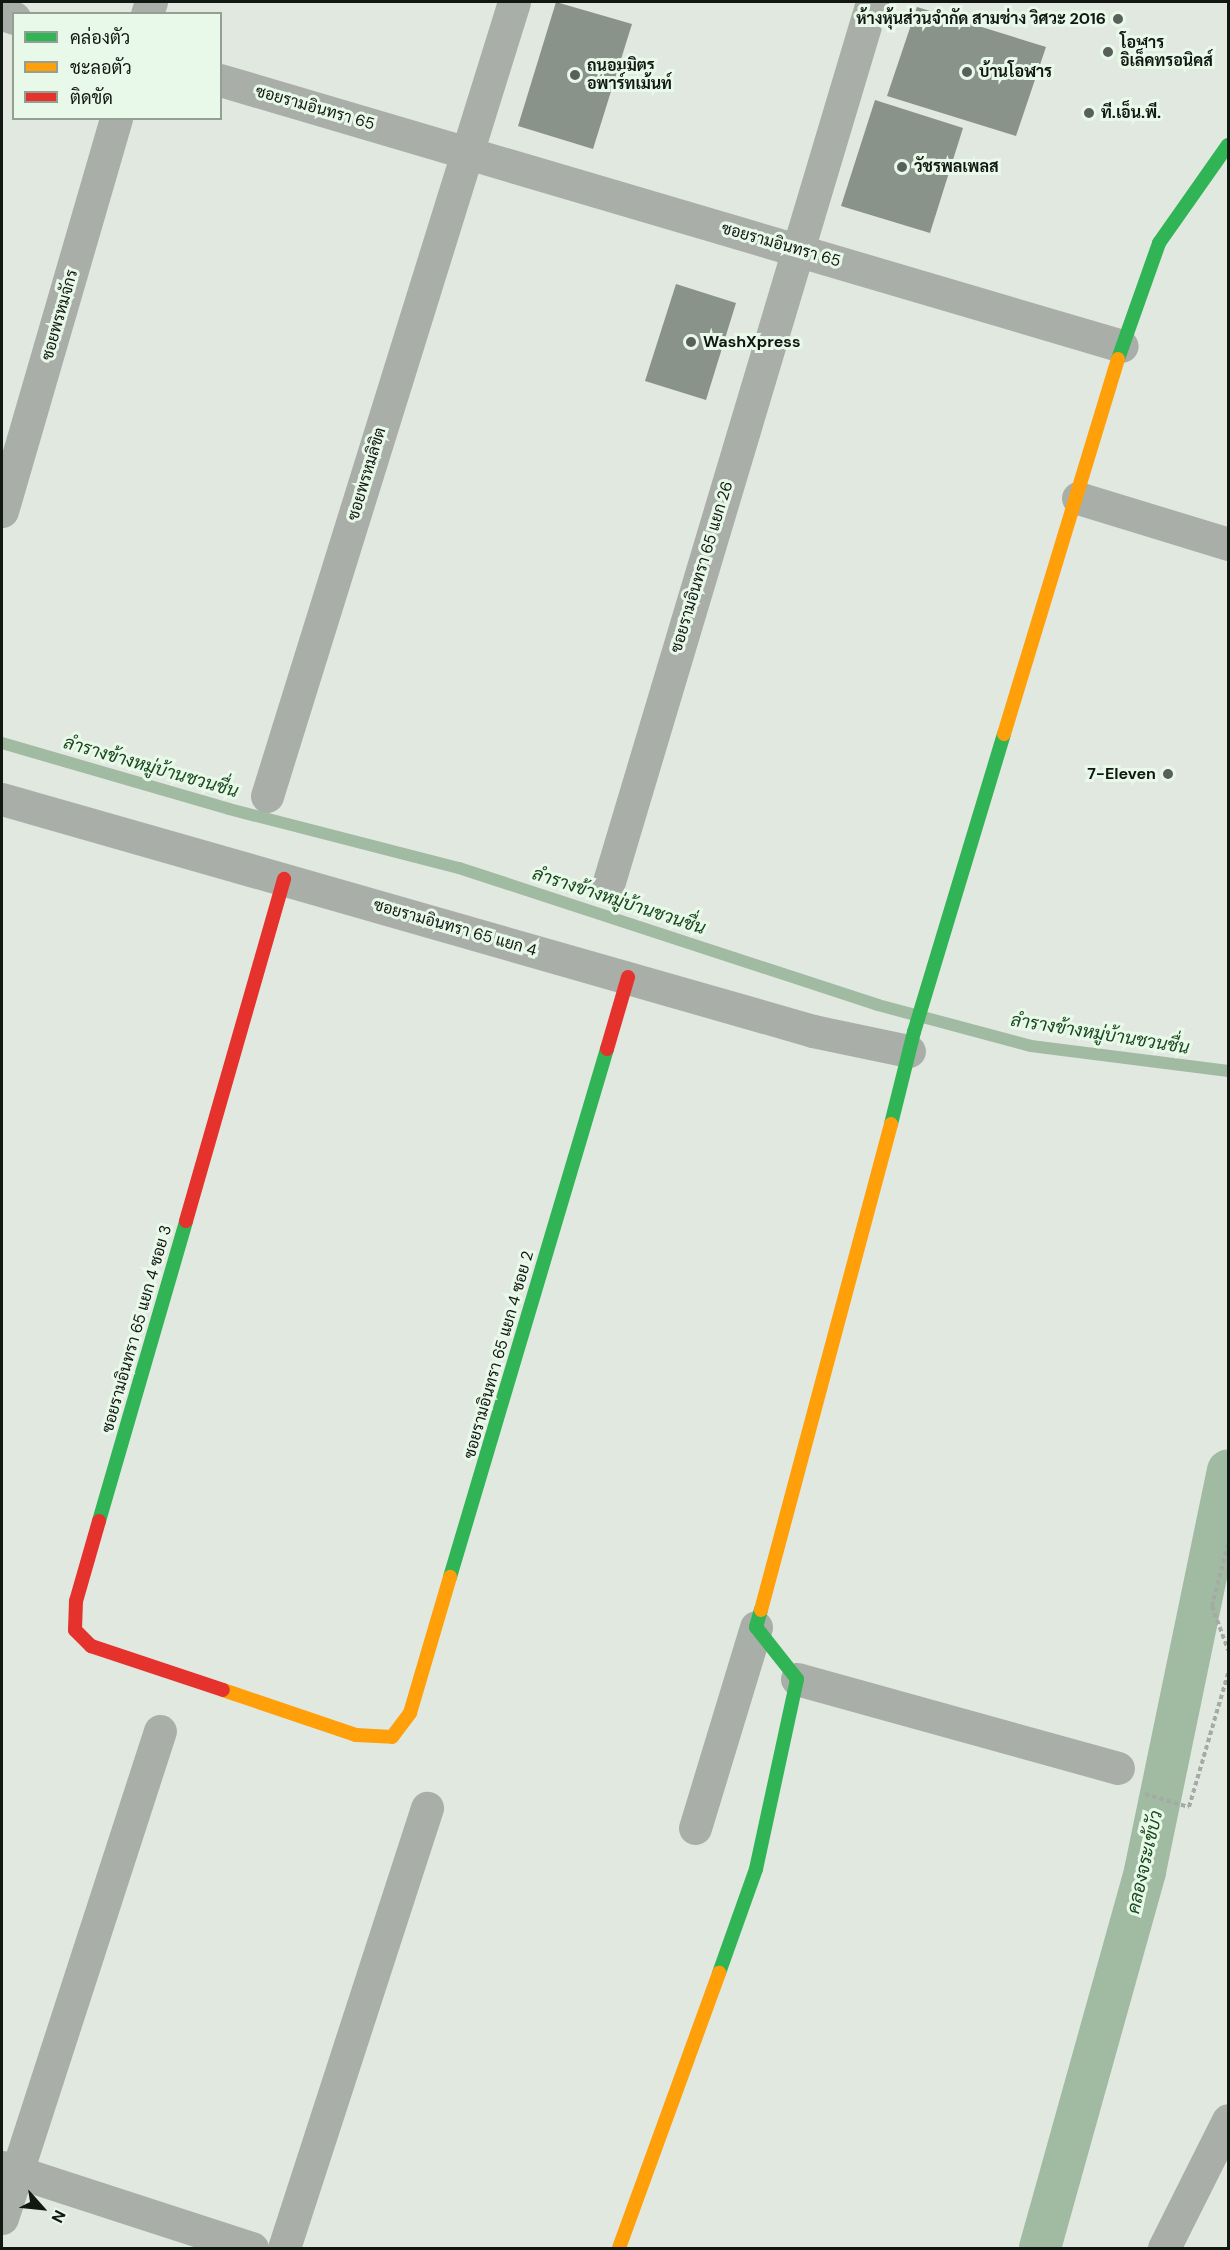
<!DOCTYPE html>
<html>
<head>
<meta charset="utf-8">
<style>
	body { margin:0 }
	#map { position:relative; width:1230px; height:2250px; overflow:hidden; background:#e0e8e0; font-family:"DM Sans",Sarabun,sans-serif }
	div>[style] { position:absolute }
	[style*='--x'] { left:calc(var(--x)*1px); top:calc(var(--y)*1px); width:calc(var(--w)*1px); rotate:calc(var(--a)*1deg) }
	.stream>* { height:12px; margin:-6px; padding:0 6px; transform-origin:6px; border-radius:6px; background:#a1baa2 }
	.canal>* { height:42px; margin:-21px; padding:0 21px; transform-origin:21px; border-radius:21px; background:#a1baa2 }
	.building>* { inset:0; background:#8a938a }
	.path>* { height:4px; margin-top:-2px; transform-origin:0; background:repeating-linear-gradient(90deg,#a4aaa4 0 4.5px,transparent 0 7.5px) }
	.street>* { height:33px; margin:-16.5px; padding:0 16.5px; transform-origin:16.5px; border-radius:16.5px; background:#a9aea9 }
	.fast>* { height:14px; margin:-7px; padding:0 7px; transform-origin:7px; border-radius:7px; background:#30b455 }
	.slow>* { height:14px; margin:-7px; padding:0 7px; transform-origin:7px; border-radius:7px; background:#ff9f0a }
	.jam>* { height:14px; margin:-7px; padding:0 7px; transform-origin:7px; border-radius:7px; background:#e5322d }
	.dots>* { width:16px; height:16px; translate:-50% -50%; box-sizing:border-box; border:3px solid #e9f9e9; border-radius:50% }
	span { translate:-50% -50%; white-space:nowrap; text-align:center; line-height:1.15; -webkit-text-stroke:6px #e9f9e9; paint-order:stroke }
	.poi-label { font-size:16px; color:#111711; font-weight:700 }
	.right { translate:-100% -50%; text-align:right }
	.left { translate:0 -50%; text-align:left }
	.street-label { font-size:16px; color:#111711 }
	.water-label { font-size:18px; color:#17471c; font-style:italic }
	.frame { position:absolute; inset:0; border:3px solid #111711; pointer-events:none }
	.legend { position:absolute; left:12px; top:12px; width:210px; height:108px; box-sizing:border-box; background:#e9f9e9; border:2px solid #939f93; margin:0; padding:8px 10px; list-style:none; font-size:18px; color:#111711 }
	.legend li { display:flex; align-items:center; gap:12px; height:30px }
	.legend b { width:30px; border:2px solid #939f93 }
	.north { position:absolute; left:12px; top:2178px; width:60px; height:60px; -webkit-text-stroke:4px #e9f9e9; paint-order:stroke; rotate:117deg; font-size:16px; font-weight:700; line-height:24px; text-align:center; color:#111711 }
	.north::after { content:''; display:block; margin:auto; width:21px; height:27px; background:#111711; clip-path:polygon(50% 0,100% 100%,50% 72%,0 100%) }
</style>
</head>
<body>
<div id="map">
	<div class="stream">
		<i style="--x:2;--y:743;--w:236;--a:16.2"></i>
		<i style="--x:229;--y:809;--w:237;--a:14.4"></i>
		<i style="--x:459;--y:868;--w:441;--a:18.1"></i>
		<i style="--x:878;--y:1005;--w:158;--a:15"></i>
		<i style="--x:1031;--y:1046;--w:199;--a:7.2"></i>
	</div>
	<div class="canal">
		<i style="--x:1040;--y:2248;--w:391;--a:-74.4"></i>
		<i style="--x:1145;--y:1871;--w:409;--a:-78.3"></i>
	</div>
	<div class="building">
		<i style="clip-path:polygon(556px 2px,632px 24px,593px 149px,518px 126px)"></i>
		<i style="clip-path:polygon(917px 7px,1046px 47px,1016px 136px,887px 96px)"></i>
		<i style="clip-path:polygon(875px 100px,963px 128px,930px 233px,841px 206px)"></i>
		<i style="clip-path:polygon(676px 284px,736px 303px,706px 400px,645px 381px)"></i>
	</div>
	<div class="path">
		<i style="--x:1228;--y:1544;--w:64;--a:104.5"></i>
		<i style="--x:1212;--y:1606;--w:47;--a:70"></i>
		<i style="--x:1145;--y:1794;--w:46;--a:16.5"></i>
		<i style="--x:1189;--y:1807;--w:139;--a:-73.7"></i>
	</div>
	<div class="street">
		<i style="--x:2;--y:14;--w:13;--a:18"></i>
		<i style="--x:147;--y:14;--w:13;--a:-72"></i>
		<i style="--x:220;--y:80;--w:940;--a:16.43"></i>
		<i style="--x:1078;--y:498;--w:157;--a:17"></i>
		<i style="--x:2;--y:511;--w:409;--a:-73.8"></i>
		<i style="--x:267;--y:796;--w:832;--a:-72.72"></i>
		<i style="--x:2;--y:799;--w:844;--a:15.96"></i>
		<i style="--x:813;--y:1031;--w:98;--a:11.8"></i>
		<i style="--x:608;--y:885;--w:922;--a:-73.35"></i>
		<i style="--x:797;--y:1679;--w:333;--a:15.5"></i>
		<i style="--x:695;--y:1828;--w:210;--a:-73.1"></i>
		<i style="--x:2;--y:2167;--w:263;--a:18"></i>
		<i style="--x:2;--y:2218;--w:512;--a:-72.03"></i>
		<i style="--x:284;--y:2248;--w:463;--a:-72"></i>
		<i style="--x:1164;--y:2248;--w:143;--a:-63.4"></i>
	</div>
	<div class="fast">
		<i style="--x:1118;--y:359;--w:123;--a:-70.5"></i>
		<i style="--x:1159;--y:243;--w:120;--a:-54.9"></i>
		<i style="--x:891;--y:1124;--w:95;--a:-76"></i>
		<i style="--x:914;--y:1032;--w:311;--a:-73.2"></i>
		<i style="--x:99;--y:1521;--w:312;--a:-73.8"></i>
		<i style="--x:450;--y:1577;--w:551;--a:-73.44"></i>
		<i style="--x:719;--y:1973;--w:110;--a:-70.4"></i>
		<i style="--x:756;--y:1869;--w:194;--a:-77.8"></i>
		<i style="--x:797;--y:1679;--w:66;--a:-128.3"></i>
		<i style="--x:756;--y:1627;--w:18;--a:-74"></i>
	</div>
	<div class="slow">
		<i style="--x:1004;--y:734;--w:392;--a:-73.1"></i>
		<i style="--x:761;--y:1610;--w:503;--a:-75.02"></i>
		<i style="--x:223;--y:1690;--w:140;--a:18.7"></i>
		<i style="--x:356;--y:1735;--w:36;--a:3"></i>
		<i style="--x:392;--y:1737;--w:30;--a:-53"></i>
		<i style="--x:410;--y:1713;--w:142;--a:-73.6"></i>
		<i style="--x:619;--y:2248;--w:293;--a:-70"></i>
	</div>
	<div class="jam">
		<i style="--x:607;--y:1049;--w:75;--a:-73.7"></i>
		<i style="--x:186;--y:1221;--w:356;--a:-74"></i>
		<i style="--x:99;--y:1521;--w:83;--a:106"></i>
		<i style="--x:76;--y:1601;--w:29;--a:92"></i>
		<i style="--x:75;--y:1630;--w:23;--a:45"></i>
		<i style="--x:91;--y:1646;--w:139;--a:18.4"></i>
	</div>
	<div class="dots">
		<i style="left:1118px;top:19px;background:#596059"></i>
		<i style="left:1108px;top:52px;background:#596059"></i>
		<i style="left:967px;top:72px;background:#596059"></i>
		<i style="left:575px;top:75px;background:#596059"></i>
		<i style="left:1089px;top:113px;background:#596059"></i>
		<i style="left:902px;top:167px;background:#596059"></i>
		<i style="left:691px;top:342px;background:#596059"></i>
		<i style="left:1168px;top:774px;background:#596059"></i>
	</div>
	<div class="poi-label">
		<span class="right" style="left:1106px;top:19px">ห้างหุ้นส่วนจำกัด สามช่าง วิศวะ 2016</span>
		<span class="left" style="left:1120px;top:52px">โอฬาร<br>อิเล็คทรอนิคส์</span>
		<span class="left" style="left:587px;top:75px">ถนอมมิตร<br>อพาร์ทเม้นท์</span>
		<span class="left" style="left:979px;top:72px">บ้านโอฬาร</span>
		<span class="left" style="left:1101px;top:113px">ที.เอ็น.พี.</span>
		<span class="left" style="left:914px;top:167px">วัชรพลเพลส</span>
		<span class="left" style="left:703px;top:342px">WashXpress</span>
		<span class="right" style="left:1156px;top:774px">7-Eleven</span>
	</div>
	<div class="street-label">
		<span style="left:315px;top:108px;rotate:16deg">ซอยรามอินทรา 65</span>
		<span style="left:781px;top:245px;rotate:16deg">ซอยรามอินทรา 65</span>
		<span style="left:60px;top:315px;rotate:-74deg">ซอยพรหมจักร</span>
		<span style="left:367px;top:474px;rotate:-73deg">ซอยพรหมลิขิต</span>
		<span style="left:702px;top:567px;rotate:-73deg">ซอยรามอินทรา 65 แยก 26</span>
		<span style="left:455px;top:928px;rotate:16deg">ซอยรามอินทรา 65 แยก 4</span>
		<span style="left:137px;top:1329px;rotate:-74deg">ซอยรามอินทรา 65 แยก 4 ซอย 3</span>
		<span style="left:499px;top:1355px;rotate:-74deg">ซอยรามอินทรา 65 แยก 4 ซอย 2</span>
	</div>
	<div class="water-label">
		<span style="left:151px;top:767px;rotate:16deg">ลำรางข้างหมู่บ้านชวนชื่น</span>
		<span style="left:619px;top:901px;rotate:18deg">ลำรางข้างหมู่บ้านชวนชื่น</span>
		<span style="left:1100px;top:1034px;rotate:9deg">ลำรางข้างหมู่บ้านชวนชื่น</span>
		<span style="left:1145px;top:1862px;rotate:-77deg">คลองจระเข้บัว</span>
	</div>
	<div class="frame"></div>
	<ul class="legend">
	<li><b style="height:8px;background:#30b455"></b>คล่องตัว</li>
	<li><b style="height:8px;background:#ff9f0a"></b>ชะลอตัว</li>
	<li><b style="height:8px;background:#e5322d"></b>ติดขัด</li>
	</ul>
	<div class="north">N</div>
</div>
</body>
</html>
